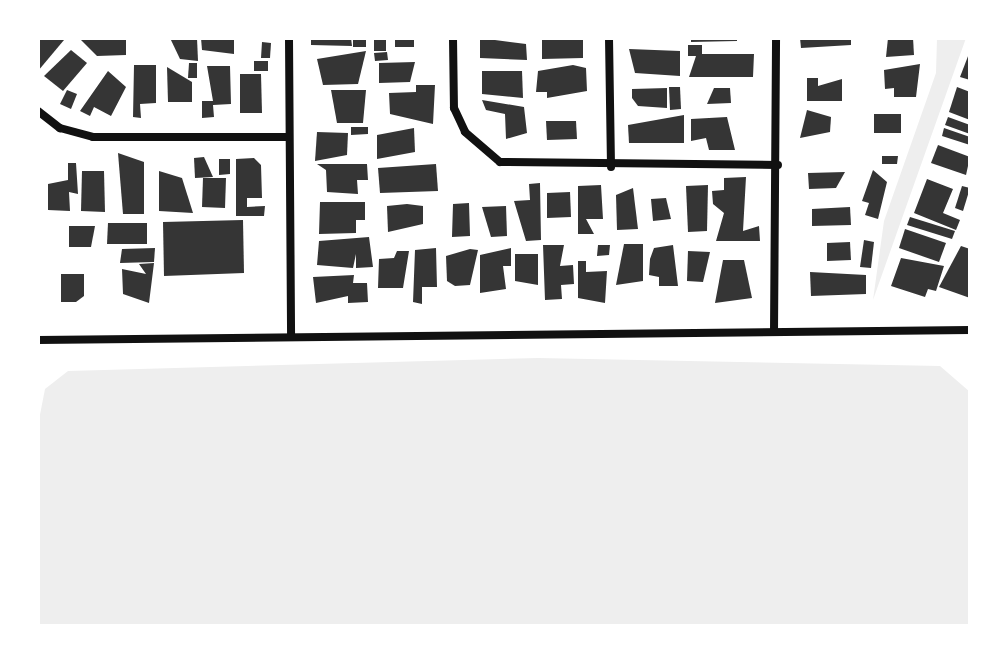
<!DOCTYPE html>
<html>
<head>
<meta charset="utf-8">
<style>
	body { margin:0 }
	#map { position:relative; width:1008px; height:664px; overflow:hidden; background:#fff; font-family:Commissioner,sans-serif }
	div>[style] { position:absolute }
	[style*='--x'] { left:calc(var(--x)*1px); top:calc(var(--y)*1px); width:calc(var(--w)*1px); rotate:calc(var(--a)*1deg) }
	.green>* { inset:0; background:#eee }
	.building>* { inset:0; background:#353535 }
	.minor>* { height:8px; margin:-4px; padding:0 4px; transform-origin:4px; border-radius:4px; background:#111 }
	span { translate:-50% -50%; white-space:nowrap; text-align:center; line-height:1.15; -webkit-text-stroke:7px #fff; paint-order:stroke }
	.frame { position:absolute; inset:0; border:40px solid #fff; pointer-events:none }
</style>
</head>
<body>
<div id="map">
	<div class="green">
		<i style="clip-path:polygon(937px 38px,966px 38px,873px 300px,884px 221px,936px 73px)"></i>
		<i style="clip-path:polygon(538px 358px,940px 366px,970px 392px,970px 626px,38px 626px,38px 425px,45px 389px,68px 371px)"></i>
	</div>
	<div class="building">
		<i style="clip-path:polygon(38px 38px,64px 40px,38px 71px)"></i>
		<i style="clip-path:polygon(126px 38px,126px 55px,97px 56px,81px 40px)"></i>
		<i style="clip-path:polygon(170px 38px,197px 38px,198px 61px,180px 59px)"></i>
		<i style="clip-path:polygon(201px 38px,234px 38px,234px 54px,202px 50px)"></i>
		<i style="clip-path:polygon(311px 38px,351px 38px,352px 46px,311px 45px)"></i>
		<i style="clip-path:polygon(353px 38px,366px 38px,366px 47px,353px 47px)"></i>
		<i style="clip-path:polygon(374px 38px,386px 38px,386px 51px,374px 51px)"></i>
		<i style="clip-path:polygon(395px 38px,414px 38px,414px 47px,395px 47px)"></i>
		<i style="clip-path:polygon(480px 38px,526px 44px,527px 60px,480px 58px)"></i>
		<i style="clip-path:polygon(542px 38px,583px 38px,583px 58px,542px 59px)"></i>
		<i style="clip-path:polygon(691px 38px,737px 38px,737px 41px,691px 42px)"></i>
		<i style="clip-path:polygon(800px 38px,851px 38px,851px 45px,801px 48px)"></i>
		<i style="clip-path:polygon(888px 38px,913px 38px,914px 55px,886px 57px)"></i>
		<i style="clip-path:polygon(262px 42px,271px 43px,270px 58px,261px 58px)"></i>
		<i style="clip-path:polygon(688px 45px,702px 45px,702px 54px,754px 54px,753px 77px,689px 77px,696px 56px,688px 56px)"></i>
		<i style="clip-path:polygon(629px 49px,680px 51px,680px 76px,635px 73px)"></i>
		<i style="clip-path:polygon(71px 50px,87px 63px,63px 91px,44px 76px)"></i>
		<i style="clip-path:polygon(366px 51px,358px 84px,323px 85px,317px 59px)"></i>
		<i style="clip-path:polygon(970px 51px,970px 80px,960px 77px)"></i>
		<i style="clip-path:polygon(387px 52px,388px 60px,375px 61px,374px 53px)"></i>
		<i style="clip-path:polygon(254px 61px,268px 61px,268px 71px,254px 71px)"></i>
		<i style="clip-path:polygon(415px 62px,410px 82px,379px 83px,379px 63px)"></i>
		<i style="clip-path:polygon(189px 63px,197px 63px,197px 78px,188px 78px)"></i>
		<i style="clip-path:polygon(920px 64px,916px 97px,894px 97px,894px 88px,885px 89px,884px 70px)"></i>
		<i style="clip-path:polygon(134px 65px,156px 65px,156px 103px,140px 104px,141px 118px,133px 117px)"></i>
		<i style="clip-path:polygon(573px 65px,586px 68px,587px 91px,547px 98px,547px 92px,536px 92px,538px 71px)"></i>
		<i style="clip-path:polygon(207px 66px,230px 66px,231px 104px,213px 105px,214px 117px,202px 118px,202px 101px,213px 101px)"></i>
		<i style="clip-path:polygon(167px 67px,192px 82px,192px 102px,168px 102px)"></i>
		<i style="clip-path:polygon(108px 71px,126px 87px,111px 116px,94px 107px,90px 116px,80px 111px)"></i>
		<i style="clip-path:polygon(482px 71px,522px 71px,523px 98px,482px 94px)"></i>
		<i style="clip-path:polygon(240px 74px,261px 74px,262px 113px,240px 113px)"></i>
		<i style="clip-path:polygon(807px 78px,818px 78px,818px 86px,842px 79px,842px 101px,807px 101px)"></i>
		<i style="clip-path:polygon(416px 85px,435px 85px,433px 124px,390px 114px,389px 93px,416px 92px)"></i>
		<i style="clip-path:polygon(669px 87px,680px 87px,681px 109px,670px 110px)"></i>
		<i style="clip-path:polygon(957px 87px,970px 92px,970px 120px,949px 112px)"></i>
		<i style="clip-path:polygon(667px 88px,667px 108px,638px 106px,632px 98px,632px 89px)"></i>
		<i style="clip-path:polygon(714px 88px,730px 88px,731px 103px,707px 104px)"></i>
		<i style="clip-path:polygon(67px 90px,77px 94px,71px 109px,60px 104px)"></i>
		<i style="clip-path:polygon(331px 90px,366px 90px,363px 123px,337px 123px)"></i>
		<i style="clip-path:polygon(482px 100px,524px 107px,527px 133px,506px 139px,505px 114px,486px 110px)"></i>
		<i style="clip-path:polygon(807px 110px,831px 117px,830px 132px,800px 138px)"></i>
		<i style="clip-path:polygon(874px 114px,901px 114px,901px 133px,874px 133px)"></i>
		<i style="clip-path:polygon(684px 115px,684px 143px,629px 143px,628px 125px)"></i>
		<i style="clip-path:polygon(727px 117px,735px 150px,709px 150px,706px 138px,691px 141px,691px 119px)"></i>
		<i style="clip-path:polygon(948px 117px,970px 125px,970px 134px,945px 125px)"></i>
		<i style="clip-path:polygon(546px 121px,576px 121px,577px 139px,547px 140px)"></i>
		<i style="clip-path:polygon(351px 127px,368px 127px,368px 134px,351px 135px)"></i>
		<i style="clip-path:polygon(414px 128px,415px 152px,377px 159px,377px 135px)"></i>
		<i style="clip-path:polygon(944px 128px,970px 137px,970px 145px,942px 136px)"></i>
		<i style="clip-path:polygon(317px 132px,348px 133px,347px 155px,315px 161px)"></i>
		<i style="clip-path:polygon(938px 145px,970px 157px,966px 175px,931px 163px)"></i>
		<i style="clip-path:polygon(118px 153px,144px 162px,144px 214px,123px 214px)"></i>
		<i style="clip-path:polygon(882px 156px,898px 156px,897px 164px,882px 164px)"></i>
		<i style="clip-path:polygon(204px 157px,213px 177px,195px 178px,194px 158px)"></i>
		<i style="clip-path:polygon(254px 158px,261px 165px,262px 198px,247px 198px,247px 207px,265px 206px,264px 216px,236px 216px,236px 159px)"></i>
		<i style="clip-path:polygon(219px 159px,230px 159px,230px 174px,219px 175px)"></i>
		<i style="clip-path:polygon(68px 163px,76px 163px,78px 194px,69px 192px,70px 211px,48px 210px,48px 184px,68px 180px)"></i>
		<i style="clip-path:polygon(317px 164px,367px 164px,368px 180px,357px 180px,358px 194px,327px 192px,326px 170px)"></i>
		<i style="clip-path:polygon(436px 164px,438px 191px,380px 193px,378px 168px)"></i>
		<i style="clip-path:polygon(873px 170px,887px 182px,878px 219px,865px 215px,869px 203px,862px 201px)"></i>
		<i style="clip-path:polygon(82px 171px,104px 171px,105px 212px,81px 211px)"></i>
		<i style="clip-path:polygon(159px 171px,182px 178px,193px 213px,159px 211px)"></i>
		<i style="clip-path:polygon(845px 172px,836px 188px,809px 189px,808px 173px)"></i>
		<i style="clip-path:polygon(746px 177px,743px 231px,759px 226px,760px 241px,716px 241px,724px 213px,713px 204px,712px 191px,724px 190px,724px 178px)"></i>
		<i style="clip-path:polygon(203px 178px,226px 178px,225px 208px,202px 207px)"></i>
		<i style="clip-path:polygon(927px 179px,953px 189px,943px 213px,960px 220px,956px 230px,914px 213px)"></i>
		<i style="clip-path:polygon(540px 183px,541px 240px,526px 241px,514px 201px,530px 200px,529px 184px)"></i>
		<i style="clip-path:polygon(601px 185px,603px 219px,586px 219px,594px 234px,578px 234px,578px 186px)"></i>
		<i style="clip-path:polygon(708px 185px,707px 231px,688px 232px,686px 186px)"></i>
		<i style="clip-path:polygon(962px 186px,970px 188px,963px 211px,955px 208px)"></i>
		<i style="clip-path:polygon(633px 188px,638px 229px,617px 230px,616px 195px)"></i>
		<i style="clip-path:polygon(570px 192px,571px 217px,547px 218px,547px 193px)"></i>
		<i style="clip-path:polygon(666px 198px,671px 219px,653px 221px,651px 199px)"></i>
		<i style="clip-path:polygon(320px 202px,365px 202px,365px 220px,356px 220px,356px 233px,319px 234px)"></i>
		<i style="clip-path:polygon(469px 203px,470px 236px,452px 237px,453px 204px)"></i>
		<i style="clip-path:polygon(407px 204px,423px 206px,423px 224px,388px 232px,387px 206px)"></i>
		<i style="clip-path:polygon(506px 206px,507px 236px,491px 237px,482px 207px)"></i>
		<i style="clip-path:polygon(850px 207px,851px 225px,812px 226px,812px 209px)"></i>
		<i style="clip-path:polygon(910px 217px,955px 231px,952px 239px,907px 225px)"></i>
		<i style="clip-path:polygon(243px 220px,244px 273px,164px 276px,163px 222px)"></i>
		<i style="clip-path:polygon(108px 223px,147px 223px,147px 244px,107px 244px)"></i>
		<i style="clip-path:polygon(69px 226px,95px 226px,91px 247px,69px 247px)"></i>
		<i style="clip-path:polygon(905px 229px,946px 243px,939px 262px,899px 248px)"></i>
		<i style="clip-path:polygon(369px 237px,373px 267px,356px 268px,356px 254px,353px 268px,317px 265px,319px 241px)"></i>
		<i style="clip-path:polygon(864px 240px,874px 242px,871px 268px,860px 267px)"></i>
		<i style="clip-path:polygon(850px 242px,851px 260px,827px 261px,827px 243px)"></i>
		<i style="clip-path:polygon(624px 244px,643px 244px,643px 281px,616px 285px)"></i>
		<i style="clip-path:polygon(543px 245px,564px 245px,560px 266px,573px 265px,574px 284px,561px 285px,562px 299px,545px 300px)"></i>
		<i style="clip-path:polygon(598px 245px,610px 245px,609px 255px,597px 256px)"></i>
		<i style="clip-path:polygon(673px 245px,678px 286px,659px 286px,659px 277px,649px 275px,650px 259px,654px 248px)"></i>
		<i style="clip-path:polygon(961px 246px,970px 249px,970px 298px,939px 287px)"></i>
		<i style="clip-path:polygon(155px 248px,154px 262px,120px 263px,122px 249px)"></i>
		<i style="clip-path:polygon(436px 248px,437px 287px,422px 287px,422px 304px,413px 302px,415px 250px)"></i>
		<i style="clip-path:polygon(511px 248px,511px 266px,503px 266px,506px 289px,480px 293px,480px 255px)"></i>
		<i style="clip-path:polygon(470px 249px,478px 250px,470px 285px,455px 286px,447px 281px,446px 256px)"></i>
		<i style="clip-path:polygon(397px 251px,409px 251px,403px 288px,378px 288px,379px 259px,394px 258px)"></i>
		<i style="clip-path:polygon(688px 251px,710px 252px,703px 282px,687px 281px)"></i>
		<i style="clip-path:polygon(515px 254px,538px 254px,538px 285px,515px 281px)"></i>
		<i style="clip-path:polygon(901px 258px,944px 266px,936px 291px,928px 289px,925px 297px,891px 286px)"></i>
		<i style="clip-path:polygon(723px 260px,744px 260px,752px 298px,715px 303px)"></i>
		<i style="clip-path:polygon(578px 261px,586px 261px,586px 272px,607px 271px,605px 303px,578px 298px)"></i>
		<i style="clip-path:polygon(154px 263px,149px 303px,123px 294px,122px 269px,146px 274px,139px 264px)"></i>
		<i style="clip-path:polygon(810px 272px,866px 275px,866px 294px,811px 296px)"></i>
		<i style="clip-path:polygon(61px 274px,84px 274px,84px 296px,76px 302px,61px 302px)"></i>
		<i style="clip-path:polygon(354px 275px,353px 283px,367px 283px,368px 302px,348px 303px,348px 296px,316px 303px,313px 277px)"></i>
	</div>
	<div class="minor">
		<i style="--x:289;--y:38;--w:298;--a:89.6"></i>
		<i style="--x:453;--y:38;--w:70;--a:89.2"></i>
		<i style="--x:454;--y:108;--w:26;--a:65"></i>
		<i style="--x:465;--y:132;--w:46;--a:40.6"></i>
		<i style="--x:500;--y:162;--w:278;--a:0.6"></i>
		<i style="--x:609;--y:38;--w:129;--a:89.1"></i>
		<i style="--x:38;--y:111;--w:28;--a:38"></i>
		<i style="--x:60;--y:128;--w:34;--a:15"></i>
		<i style="--x:93;--y:137;--w:195;--a:0"></i>
		<i style="--x:774;--y:332;--w:294;--a:-89.6"></i>
		<i style="--x:38;--y:340;--w:932;--a:-0.61"></i>
	</div>
	<div class="frame"></div>
</div>
</body>
</html>
